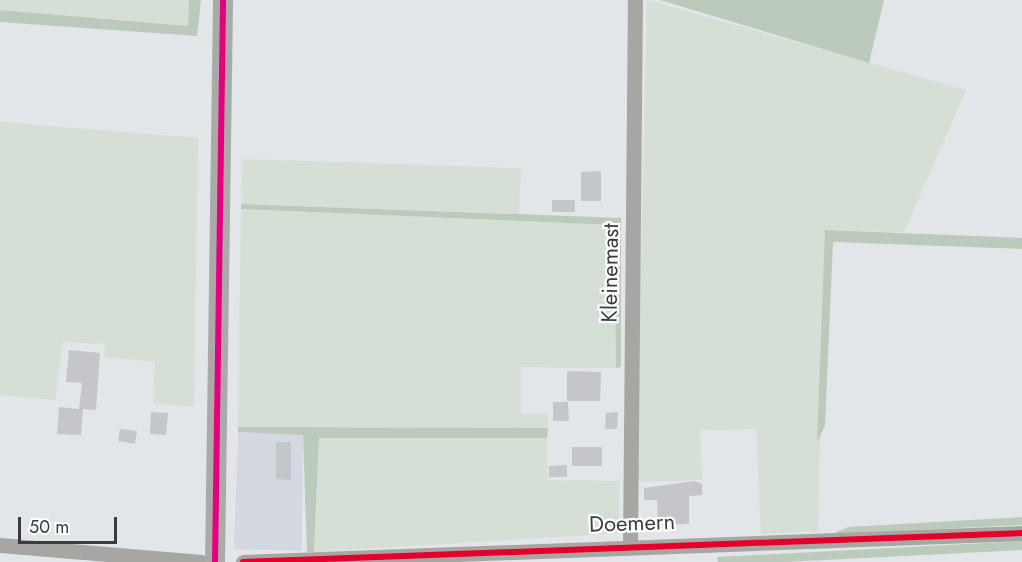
<!DOCTYPE html>
<html>
<head>
<meta charset="utf-8">
<style>
	body { margin:0 }
	#map { position:relative; width:1022px; height:562px; overflow:hidden; background:#e3e6e9; font-family:Jost,sans-serif }
	div>[style] { position:absolute }
	[style*='--x'] { left:calc(var(--x)*1px); top:calc(var(--y)*1px); width:calc(var(--w)*1px); rotate:calc(var(--a)*1deg) }
	.built>* { inset:0; background:#d4d9e1 }
	.green>* { inset:0; background:#d5dfd5 }
	.forest>* { inset:0; background:#bccabb }
	.building>* { inset:0; background:#c5c6c9 }
	.minor>* { height:15px; margin:-7.5px; padding:0 7.5px; transform-origin:7.5px; border-radius:7.5px; background:#a8a6a3 }
	.major>* { height:20px; margin:-10px; padding:0 10px; transform-origin:10px; border-radius:10px; background:#aaaaa8 }
	.bus-1>* { height:6px; margin:-3px; padding:0 3px; transform-origin:3px; border-radius:3px; background:#e5007d }
	.bus-2>* { height:6px; margin:-3px; padding:0 3px; transform-origin:3px; border-radius:3px; background:#e4002b }
	span { translate:-50% -50%; white-space:nowrap; text-align:center; line-height:1.15; -webkit-text-stroke:4.5px #fff; paint-order:stroke }
	.street-label { font-size:22px; color:#3a3c3e }
	.scale { position:absolute; left:18px; top:517px; width:99px; height:27px; box-sizing:border-box; border:3px solid #3a3c3e; border-top:0; padding-left:8px; font-size:18px; line-height:21px; white-space:nowrap; color:#3a3c3e; -webkit-text-stroke:4px #fff; paint-order:stroke }
</style>
</head>
<body>
<div id="map">
	<div class="built">
		<i style="clip-path:polygon(238px 432px,303px 434px,302px 551px,234px 549px)"></i>
	</div>
	<div class="green">
		<i style="clip-path:polygon(0 0,189px 0,188px 26px,0 10px)"></i>
		<i style="clip-path:polygon(647px 0,966px 90px,904px 232px,825px 230px,818px 531px,761px 534px,756px 429px,700px 430px,702px 480px,636px 482px)"></i>
		<i style="clip-path:polygon(0 122px,198px 138px,194px 406px,153px 404px,155px 362px,104px 357px,105px 344px,63px 342px,55px 400px,0 395px)"></i>
		<i style="clip-path:polygon(243px 159px,521px 168px,519px 214px,241px 204px)"></i>
		<i style="clip-path:polygon(241px 209px,616px 225px,616px 368px,521px 367px,521px 414px,548px 414px,548px 428px,238px 427px)"></i>
		<i style="clip-path:polygon(319px 438px,547px 438px,548px 480px,619px 481px,619px 533px,314px 552px)"></i>
	</div>
	<div class="forest">
		<i style="clip-path:polygon(189px 0,201px 0,197px 36px,0 22px,0 10px,188px 26px)"></i>
		<i style="clip-path:polygon(660px 0,884px 0,869px 63px)"></i>
		<i style="clip-path:polygon(241px 204px,621px 218px,621px 367px,616px 368px,615px 225px,241px 209px)"></i>
		<i style="clip-path:polygon(825px 230px,1022px 238px,1022px 249px,833px 242px,825px 426px,817px 442px)"></i>
		<i style="clip-path:polygon(238px 427px,548px 428px,547px 438px,319px 438px,314px 552px,307px 552px,303px 435px,238px 432px)"></i>
		<i style="clip-path:polygon(1022px 517px,1022px 525px,832px 534px,849px 527px)"></i>
		<i style="clip-path:polygon(1022px 541px,1022px 550px,785px 562px,718px 562px,717px 557px)"></i>
	</div>
	<div class="building">
		<i style="clip-path:polygon(601px 171px,601px 201px,581px 201px,581px 172px)"></i>
		<i style="clip-path:polygon(552px 200px,575px 200px,575px 212px,552px 212px)"></i>
		<i style="clip-path:polygon(69px 350px,100px 353px,96px 410px,83px 409px,81px 435px,57px 434px,59px 407px,79px 409px,82px 383px,66px 382px)"></i>
		<i style="clip-path:polygon(567px 371px,601px 372px,600px 401px,567px 401px)"></i>
		<i style="clip-path:polygon(553px 402px,568px 402px,569px 421px,553px 421px)"></i>
		<i style="clip-path:polygon(151px 412px,168px 413px,166px 435px,150px 434px)"></i>
		<i style="clip-path:polygon(618px 412px,617px 429px,605px 429px,606px 413px)"></i>
		<i style="clip-path:polygon(120px 429px,137px 431px,135px 444px,118px 441px)"></i>
		<i style="clip-path:polygon(276px 442px,291px 442px,291px 480px,276px 479px)"></i>
		<i style="clip-path:polygon(572px 447px,602px 447px,602px 466px,572px 466px)"></i>
		<i style="clip-path:polygon(567px 465px,567px 477px,549px 477px,549px 466px)"></i>
		<i style="clip-path:polygon(695px 481px,702px 484px,702px 495px,689px 496px,689px 524px,658px 525px,657px 500px,644px 500px,644px 488px)"></i>
	</div>
	<div class="minor">
		<i style="--x:0;--y:545;--w:202;--a:4.8"></i>
		<i style="--x:630;--y:546;--w:546;--a:-89.48"></i>
		<i style="--x:243;--y:562;--w:780;--a:-2.13"></i>
	</div>
	<div class="major">
		<i style="--x:215;--y:562;--w:562;--a:-89.18"></i>
	</div>
	<div class="bus-1">
		<i style="--x:215;--y:562;--w:562;--a:-89.18"></i>
	</div>
	<div class="bus-2">
		<i style="--x:243;--y:562;--w:780;--a:-2.13"></i>
	</div>
	<div class="street-label">
		<span style="left:610px;top:273px;rotate:-89deg">Kleinemast</span>
		<span style="left:632px;top:523px;rotate:-2deg">Doemern</span>
	</div>
	<div class="scale">50 m</div>
</div>
</body>
</html>
